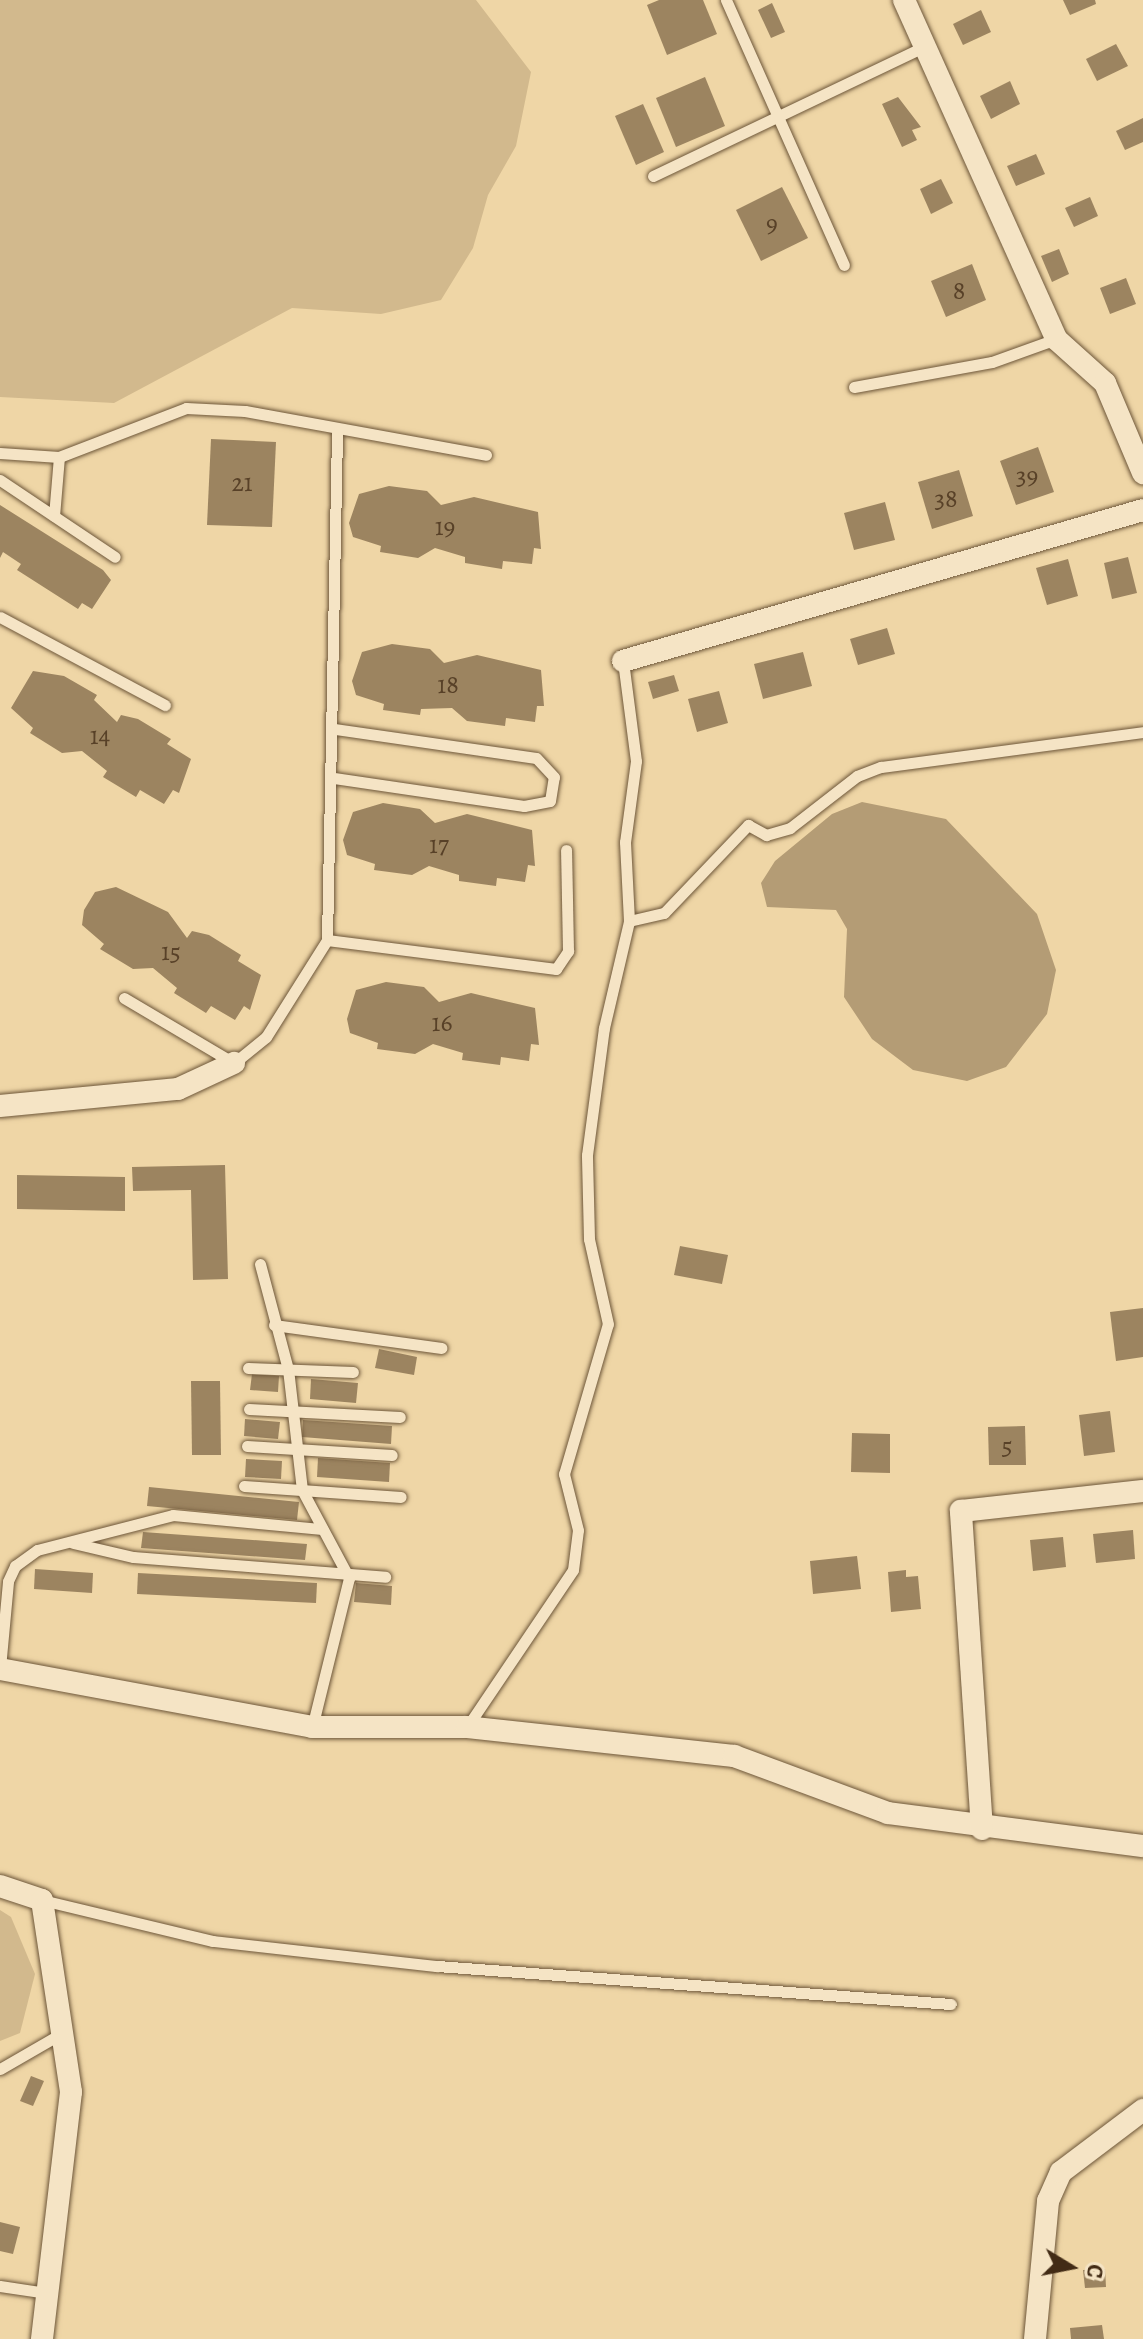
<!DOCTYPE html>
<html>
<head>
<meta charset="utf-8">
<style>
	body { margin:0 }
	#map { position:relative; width:1143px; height:2339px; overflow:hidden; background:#efd6a6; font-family:Alegreya,serif }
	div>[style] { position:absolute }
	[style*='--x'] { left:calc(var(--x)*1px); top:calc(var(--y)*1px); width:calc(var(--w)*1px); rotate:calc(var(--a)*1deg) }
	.green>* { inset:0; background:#d2b98d }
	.water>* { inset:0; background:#b49c75 }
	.building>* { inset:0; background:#9c8460 }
	.roads { filter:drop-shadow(0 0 2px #6d5639) drop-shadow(0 0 2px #6d5639) }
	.lane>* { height:11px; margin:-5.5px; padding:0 5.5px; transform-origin:5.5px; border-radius:5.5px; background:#f5e4c5 }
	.street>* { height:22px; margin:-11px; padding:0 11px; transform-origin:11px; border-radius:11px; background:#f5e4c5 }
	span { translate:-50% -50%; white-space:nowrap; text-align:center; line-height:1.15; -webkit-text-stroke:6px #f5e4c5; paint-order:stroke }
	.number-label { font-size:26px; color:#584128 }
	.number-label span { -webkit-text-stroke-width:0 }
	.north { position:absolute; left:1031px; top:2227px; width:80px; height:80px; -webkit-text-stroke:6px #f5e4c5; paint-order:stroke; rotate:100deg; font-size:22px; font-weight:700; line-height:32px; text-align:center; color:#422b15 }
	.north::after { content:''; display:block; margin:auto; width:28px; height:36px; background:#422b15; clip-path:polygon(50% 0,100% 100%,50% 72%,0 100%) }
</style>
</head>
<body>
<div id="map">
	<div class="green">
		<i style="clip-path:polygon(0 0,476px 0,531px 72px,516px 146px,488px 195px,473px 248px,441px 300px,381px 314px,292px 308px,114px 403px,0 397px)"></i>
		<i style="clip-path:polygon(0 1910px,11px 1917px,35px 1974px,20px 2033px,0 2041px)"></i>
	</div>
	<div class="water">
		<i style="clip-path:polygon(862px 802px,946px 819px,1037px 914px,1056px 970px,1047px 1014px,1006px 1067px,967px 1081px,913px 1070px,872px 1039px,844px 997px,847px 929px,836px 910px,767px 907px,761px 883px,775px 861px,832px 814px)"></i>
	</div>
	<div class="building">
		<i style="clip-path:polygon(659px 0,703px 0,717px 34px,667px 55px,647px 5px)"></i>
		<i style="clip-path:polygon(1063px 0,1095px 0,1096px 4px,1070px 15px)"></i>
		<i style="clip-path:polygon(772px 3px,785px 32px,771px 38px,758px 10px)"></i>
		<i style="clip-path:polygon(981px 10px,991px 32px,963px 45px,953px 24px)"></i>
		<i style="clip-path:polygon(1116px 44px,1128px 66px,1097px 81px,1086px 59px)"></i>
		<i style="clip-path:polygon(705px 77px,725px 126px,676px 147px,656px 98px)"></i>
		<i style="clip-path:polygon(1010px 81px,1020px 104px,991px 119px,980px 96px)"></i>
		<i style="clip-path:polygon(898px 97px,921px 127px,912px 130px,917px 140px,902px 147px,882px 104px)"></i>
		<i style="clip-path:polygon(643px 104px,664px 152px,636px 165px,615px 116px)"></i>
		<i style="clip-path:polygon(1143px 118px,1143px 142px,1125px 150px,1116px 131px)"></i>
		<i style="clip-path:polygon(1036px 154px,1045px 174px,1016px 186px,1007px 166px)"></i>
		<i style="clip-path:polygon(941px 179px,953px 203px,931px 214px,920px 189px)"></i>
		<i style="clip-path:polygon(782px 187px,808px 238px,761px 261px,736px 210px)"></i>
		<i style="clip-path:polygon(1090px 197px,1098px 216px,1074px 227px,1065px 208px)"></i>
		<i style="clip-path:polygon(1059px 249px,1069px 274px,1052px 282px,1041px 256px)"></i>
		<i style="clip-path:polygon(972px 264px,986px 300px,946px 317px,931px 281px)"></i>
		<i style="clip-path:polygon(1126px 278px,1136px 304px,1110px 314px,1100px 288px)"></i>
		<i style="clip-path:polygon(211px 439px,276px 442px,272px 527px,207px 525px)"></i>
		<i style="clip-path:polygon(1038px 447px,1054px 492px,1016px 505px,1000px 461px)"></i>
		<i style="clip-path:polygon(959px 470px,973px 516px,932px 529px,918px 482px)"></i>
		<i style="clip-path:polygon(389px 486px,427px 491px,441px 505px,474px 497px,538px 512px,541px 549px,534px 548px,532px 564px,503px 561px,502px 569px,465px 563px,465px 557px,435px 548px,418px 558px,380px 552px,381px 546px,353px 537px,349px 523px,359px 494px)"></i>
		<i style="clip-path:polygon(885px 502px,895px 540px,854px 550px,844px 513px)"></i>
		<i style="clip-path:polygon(0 505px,103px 570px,111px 580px,92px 609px,82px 603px,78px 609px,17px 570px,21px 564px,3px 552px,0 558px)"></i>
		<i style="clip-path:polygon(1128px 557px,1137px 593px,1112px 599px,1104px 563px)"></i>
		<i style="clip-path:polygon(1068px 559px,1078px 596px,1047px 605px,1036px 568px)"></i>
		<i style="clip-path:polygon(887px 628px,895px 654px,858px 665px,850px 639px)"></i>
		<i style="clip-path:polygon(392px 644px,430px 649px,444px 663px,477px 655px,541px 670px,544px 706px,537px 706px,535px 722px,506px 718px,505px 726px,467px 721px,452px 708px,421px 709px,420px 715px,383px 710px,384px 704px,356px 695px,352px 681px,362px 652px)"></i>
		<i style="clip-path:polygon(803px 652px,812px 686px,763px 699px,754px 664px)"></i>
		<i style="clip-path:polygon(33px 671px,64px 676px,97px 695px,94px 700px,117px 722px,121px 715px,138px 719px,171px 739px,167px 744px,191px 759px,179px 793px,173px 790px,164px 804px,140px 790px,136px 797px,103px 777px,107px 771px,82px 751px,62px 753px,30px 733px,33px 728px,11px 708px)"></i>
		<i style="clip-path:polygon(674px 675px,679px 691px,653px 699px,648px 682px)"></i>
		<i style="clip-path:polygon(719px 691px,728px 723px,697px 732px,688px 699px)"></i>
		<i style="clip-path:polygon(383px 803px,420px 809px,435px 823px,467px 814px,532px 830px,535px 866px,528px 865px,525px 882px,497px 878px,496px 886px,459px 881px,459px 875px,429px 866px,412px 875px,374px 870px,375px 864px,347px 855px,343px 840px,353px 812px)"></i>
		<i style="clip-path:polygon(116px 887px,168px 912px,187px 938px,192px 931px,209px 935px,241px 955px,238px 961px,261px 975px,250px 1010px,244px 1006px,235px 1020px,211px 1006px,206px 1013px,174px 993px,177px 988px,153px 968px,133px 969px,100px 949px,104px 944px,82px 925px,84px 910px,95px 892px)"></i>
		<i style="clip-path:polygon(386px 982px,424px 987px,439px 1002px,471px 993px,535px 1008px,539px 1045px,531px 1044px,529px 1061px,501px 1057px,500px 1065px,462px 1060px,463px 1053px,433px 1044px,415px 1054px,377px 1049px,378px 1043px,350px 1033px,347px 1019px,356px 990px)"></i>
		<i style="clip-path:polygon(225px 1165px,228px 1279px,193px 1280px,191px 1190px,133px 1191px,132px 1167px)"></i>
		<i style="clip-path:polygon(17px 1175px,125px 1177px,125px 1211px,17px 1209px)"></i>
		<i style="clip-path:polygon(680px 1246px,728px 1255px,722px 1284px,674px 1275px)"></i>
		<i style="clip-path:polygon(1143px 1308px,1143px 1357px,1116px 1361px,1110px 1312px)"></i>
		<i style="clip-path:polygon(379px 1349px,417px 1357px,414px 1375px,375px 1368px)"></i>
		<i style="clip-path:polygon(252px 1374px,279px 1376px,278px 1392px,250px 1390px)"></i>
		<i style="clip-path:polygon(311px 1379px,358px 1383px,356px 1403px,310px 1399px)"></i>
		<i style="clip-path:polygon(191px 1381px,220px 1381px,221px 1455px,192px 1455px)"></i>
		<i style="clip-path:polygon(1110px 1411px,1115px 1452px,1084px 1456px,1079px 1415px)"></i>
		<i style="clip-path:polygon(245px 1419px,280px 1422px,278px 1439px,244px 1436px)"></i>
		<i style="clip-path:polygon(303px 1420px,392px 1426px,391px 1444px,302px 1437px)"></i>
		<i style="clip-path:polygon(1025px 1426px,1026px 1465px,989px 1465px,988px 1427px)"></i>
		<i style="clip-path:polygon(852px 1433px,890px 1434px,890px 1473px,851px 1472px)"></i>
		<i style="clip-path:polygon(318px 1458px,390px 1463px,389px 1482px,317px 1477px)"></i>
		<i style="clip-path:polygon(246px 1459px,282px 1461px,281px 1479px,245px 1477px)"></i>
		<i style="clip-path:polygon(149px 1487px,299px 1502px,297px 1520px,147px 1506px)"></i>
		<i style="clip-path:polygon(1133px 1530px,1135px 1559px,1096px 1563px,1093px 1534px)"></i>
		<i style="clip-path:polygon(143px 1532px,307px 1544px,305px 1560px,141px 1548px)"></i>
		<i style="clip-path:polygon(1063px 1537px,1066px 1567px,1033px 1571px,1030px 1540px)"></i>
		<i style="clip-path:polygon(857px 1556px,861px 1589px,813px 1594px,810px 1561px)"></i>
		<i style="clip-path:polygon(35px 1569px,93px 1573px,92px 1593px,34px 1589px)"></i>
		<i style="clip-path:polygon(906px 1570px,906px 1577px,918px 1576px,921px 1609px,891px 1612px,888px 1572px)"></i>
		<i style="clip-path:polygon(138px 1573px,317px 1583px,316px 1603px,137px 1594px)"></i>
		<i style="clip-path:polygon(356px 1583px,392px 1586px,391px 1605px,354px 1602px)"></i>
		<i style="clip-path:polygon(31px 2076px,44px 2081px,33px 2106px,20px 2101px)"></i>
		<i style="clip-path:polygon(0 2222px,20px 2227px,13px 2254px,0 2251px)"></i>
		<i style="clip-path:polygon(1105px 2269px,1106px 2287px,1085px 2288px,1083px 2270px)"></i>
		<i style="clip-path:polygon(1102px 2325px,1104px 2339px,1071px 2339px,1070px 2328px)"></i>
	</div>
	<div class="roads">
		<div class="lane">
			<i style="--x:726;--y:0;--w:290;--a:66"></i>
			<i style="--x:653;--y:176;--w:299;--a:-25.5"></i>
			<i style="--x:854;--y:387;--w:140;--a:-10.3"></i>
			<i style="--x:992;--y:362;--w:68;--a:-19.8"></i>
			<i style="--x:0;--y:453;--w:59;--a:3.9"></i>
			<i style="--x:59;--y:457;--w:136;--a:-21.1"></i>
			<i style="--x:186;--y:408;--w:59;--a:2.9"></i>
			<i style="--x:245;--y:411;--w:245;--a:10.3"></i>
			<i style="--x:0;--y:480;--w:138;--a:33.8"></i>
			<i style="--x:54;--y:516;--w:59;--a:-85.2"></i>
			<i style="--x:0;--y:617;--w:187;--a:28.1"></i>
			<i style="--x:623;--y:661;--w:101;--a:82.6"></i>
			<i style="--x:636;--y:761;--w:82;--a:97.7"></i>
			<i style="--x:625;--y:842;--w:79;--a:87.1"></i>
			<i style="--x:629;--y:921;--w:36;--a:-13"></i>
			<i style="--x:664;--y:913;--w:122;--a:-46.3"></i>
			<i style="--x:748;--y:825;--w:21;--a:29"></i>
			<i style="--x:766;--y:835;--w:25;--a:-16"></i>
			<i style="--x:790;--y:828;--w:85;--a:-37.8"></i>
			<i style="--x:857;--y:776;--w:26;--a:-21"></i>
			<i style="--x:881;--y:767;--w:264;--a:-7.6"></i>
			<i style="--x:334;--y:778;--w:192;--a:8.4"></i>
			<i style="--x:524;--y:806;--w:26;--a:-11"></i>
			<i style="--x:550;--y:801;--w:24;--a:-81"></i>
			<i style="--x:554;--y:777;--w:26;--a:-133"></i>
			<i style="--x:536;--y:758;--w:204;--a:-171.8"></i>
			<i style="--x:327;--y:940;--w:507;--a:-88.87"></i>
			<i style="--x:124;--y:998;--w:128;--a:30.6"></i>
			<i style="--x:234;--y:1063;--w:41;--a:-39.1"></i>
			<i style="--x:266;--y:1037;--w:115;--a:-57.8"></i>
			<i style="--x:327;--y:940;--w:231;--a:7.2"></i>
			<i style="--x:556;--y:969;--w:22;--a:-56"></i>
			<i style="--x:568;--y:951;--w:101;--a:-91.1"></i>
			<i style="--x:260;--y:1264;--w:109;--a:75.1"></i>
			<i style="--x:288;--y:1369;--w:122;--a:83.4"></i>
			<i style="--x:302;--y:1490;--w:100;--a:61.9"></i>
			<i style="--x:349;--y:1578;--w:154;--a:103.9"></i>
			<i style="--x:274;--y:1325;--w:169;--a:7.8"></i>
			<i style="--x:248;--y:1368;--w:105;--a:2.2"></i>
			<i style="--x:249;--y:1409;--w:151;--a:3"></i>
			<i style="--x:247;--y:1446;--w:145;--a:3.6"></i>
			<i style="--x:244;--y:1486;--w:157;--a:4"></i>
			<i style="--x:73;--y:1543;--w:62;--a:13.1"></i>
			<i style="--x:133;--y:1557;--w:253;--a:4.5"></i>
			<i style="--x:0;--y:1668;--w:87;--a:-84.7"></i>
			<i style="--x:8;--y:1581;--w:17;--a:-65"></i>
			<i style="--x:15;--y:1566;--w:27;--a:-36"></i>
			<i style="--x:37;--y:1550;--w:140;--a:-14.4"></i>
			<i style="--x:173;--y:1515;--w:150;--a:5.4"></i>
			<i style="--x:467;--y:1727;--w:189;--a:-56"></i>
			<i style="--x:573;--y:1570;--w:40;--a:-82.9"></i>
			<i style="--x:578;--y:1530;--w:58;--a:-104"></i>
			<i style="--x:564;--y:1474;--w:156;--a:-73.7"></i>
			<i style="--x:608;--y:1324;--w:87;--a:-102.6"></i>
			<i style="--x:589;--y:1239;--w:84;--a:-91.4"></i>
			<i style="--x:587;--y:1155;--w:128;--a:-82.4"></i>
			<i style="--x:604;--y:1028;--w:110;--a:-76.8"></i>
			<i style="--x:42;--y:1900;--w:176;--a:13.5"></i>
			<i style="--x:213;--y:1941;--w:225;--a:6.4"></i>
			<i style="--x:437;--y:1966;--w:515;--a:4.23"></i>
			<i style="--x:0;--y:2069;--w:72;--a:-30.1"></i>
			<i style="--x:0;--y:2286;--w:48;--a:8.5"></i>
		</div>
		<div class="street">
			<i style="--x:904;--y:0;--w:372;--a:65.8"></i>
			<i style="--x:1056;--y:339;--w:66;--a:41.9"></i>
			<i style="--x:1105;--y:383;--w:98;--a:67.1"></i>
			<i style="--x:623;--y:661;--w:541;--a:-16.19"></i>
			<i style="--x:0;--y:1106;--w:179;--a:-5.5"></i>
			<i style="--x:178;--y:1089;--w:62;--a:-24.9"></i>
			<i style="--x:0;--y:1669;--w:317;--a:10.5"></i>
			<i style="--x:312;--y:1727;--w:155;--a:0"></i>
			<i style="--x:467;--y:1727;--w:269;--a:6.2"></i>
			<i style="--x:734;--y:1756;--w:164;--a:20.3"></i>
			<i style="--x:888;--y:1813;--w:257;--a:7.4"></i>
			<i style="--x:982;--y:1829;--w:319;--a:-93.8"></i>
			<i style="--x:961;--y:1511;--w:183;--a:-6.3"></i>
			<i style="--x:0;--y:1886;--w:44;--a:18.4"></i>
			<i style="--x:42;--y:1900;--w:194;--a:81.4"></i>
			<i style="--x:71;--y:2092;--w:249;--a:96.7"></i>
			<i style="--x:1035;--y:2339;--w:139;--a:-84.6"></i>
			<i style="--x:1048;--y:2201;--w:32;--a:-66"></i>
			<i style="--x:1061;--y:2172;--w:103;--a:-37.1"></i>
		</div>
	</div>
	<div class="number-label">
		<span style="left:772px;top:224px">9</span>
		<span style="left:959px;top:291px">8</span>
		<span style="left:1027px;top:476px">39</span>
		<span style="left:242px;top:483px">21</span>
		<span style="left:946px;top:499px">38</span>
		<span style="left:445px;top:527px">19</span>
		<span style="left:448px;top:685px">18</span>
		<span style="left:100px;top:736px">14</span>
		<span style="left:439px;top:845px">17</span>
		<span style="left:171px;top:952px">15</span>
		<span style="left:442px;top:1023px">16</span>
		<span style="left:1007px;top:1446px">5</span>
	</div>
	<div class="north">С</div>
</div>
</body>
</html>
